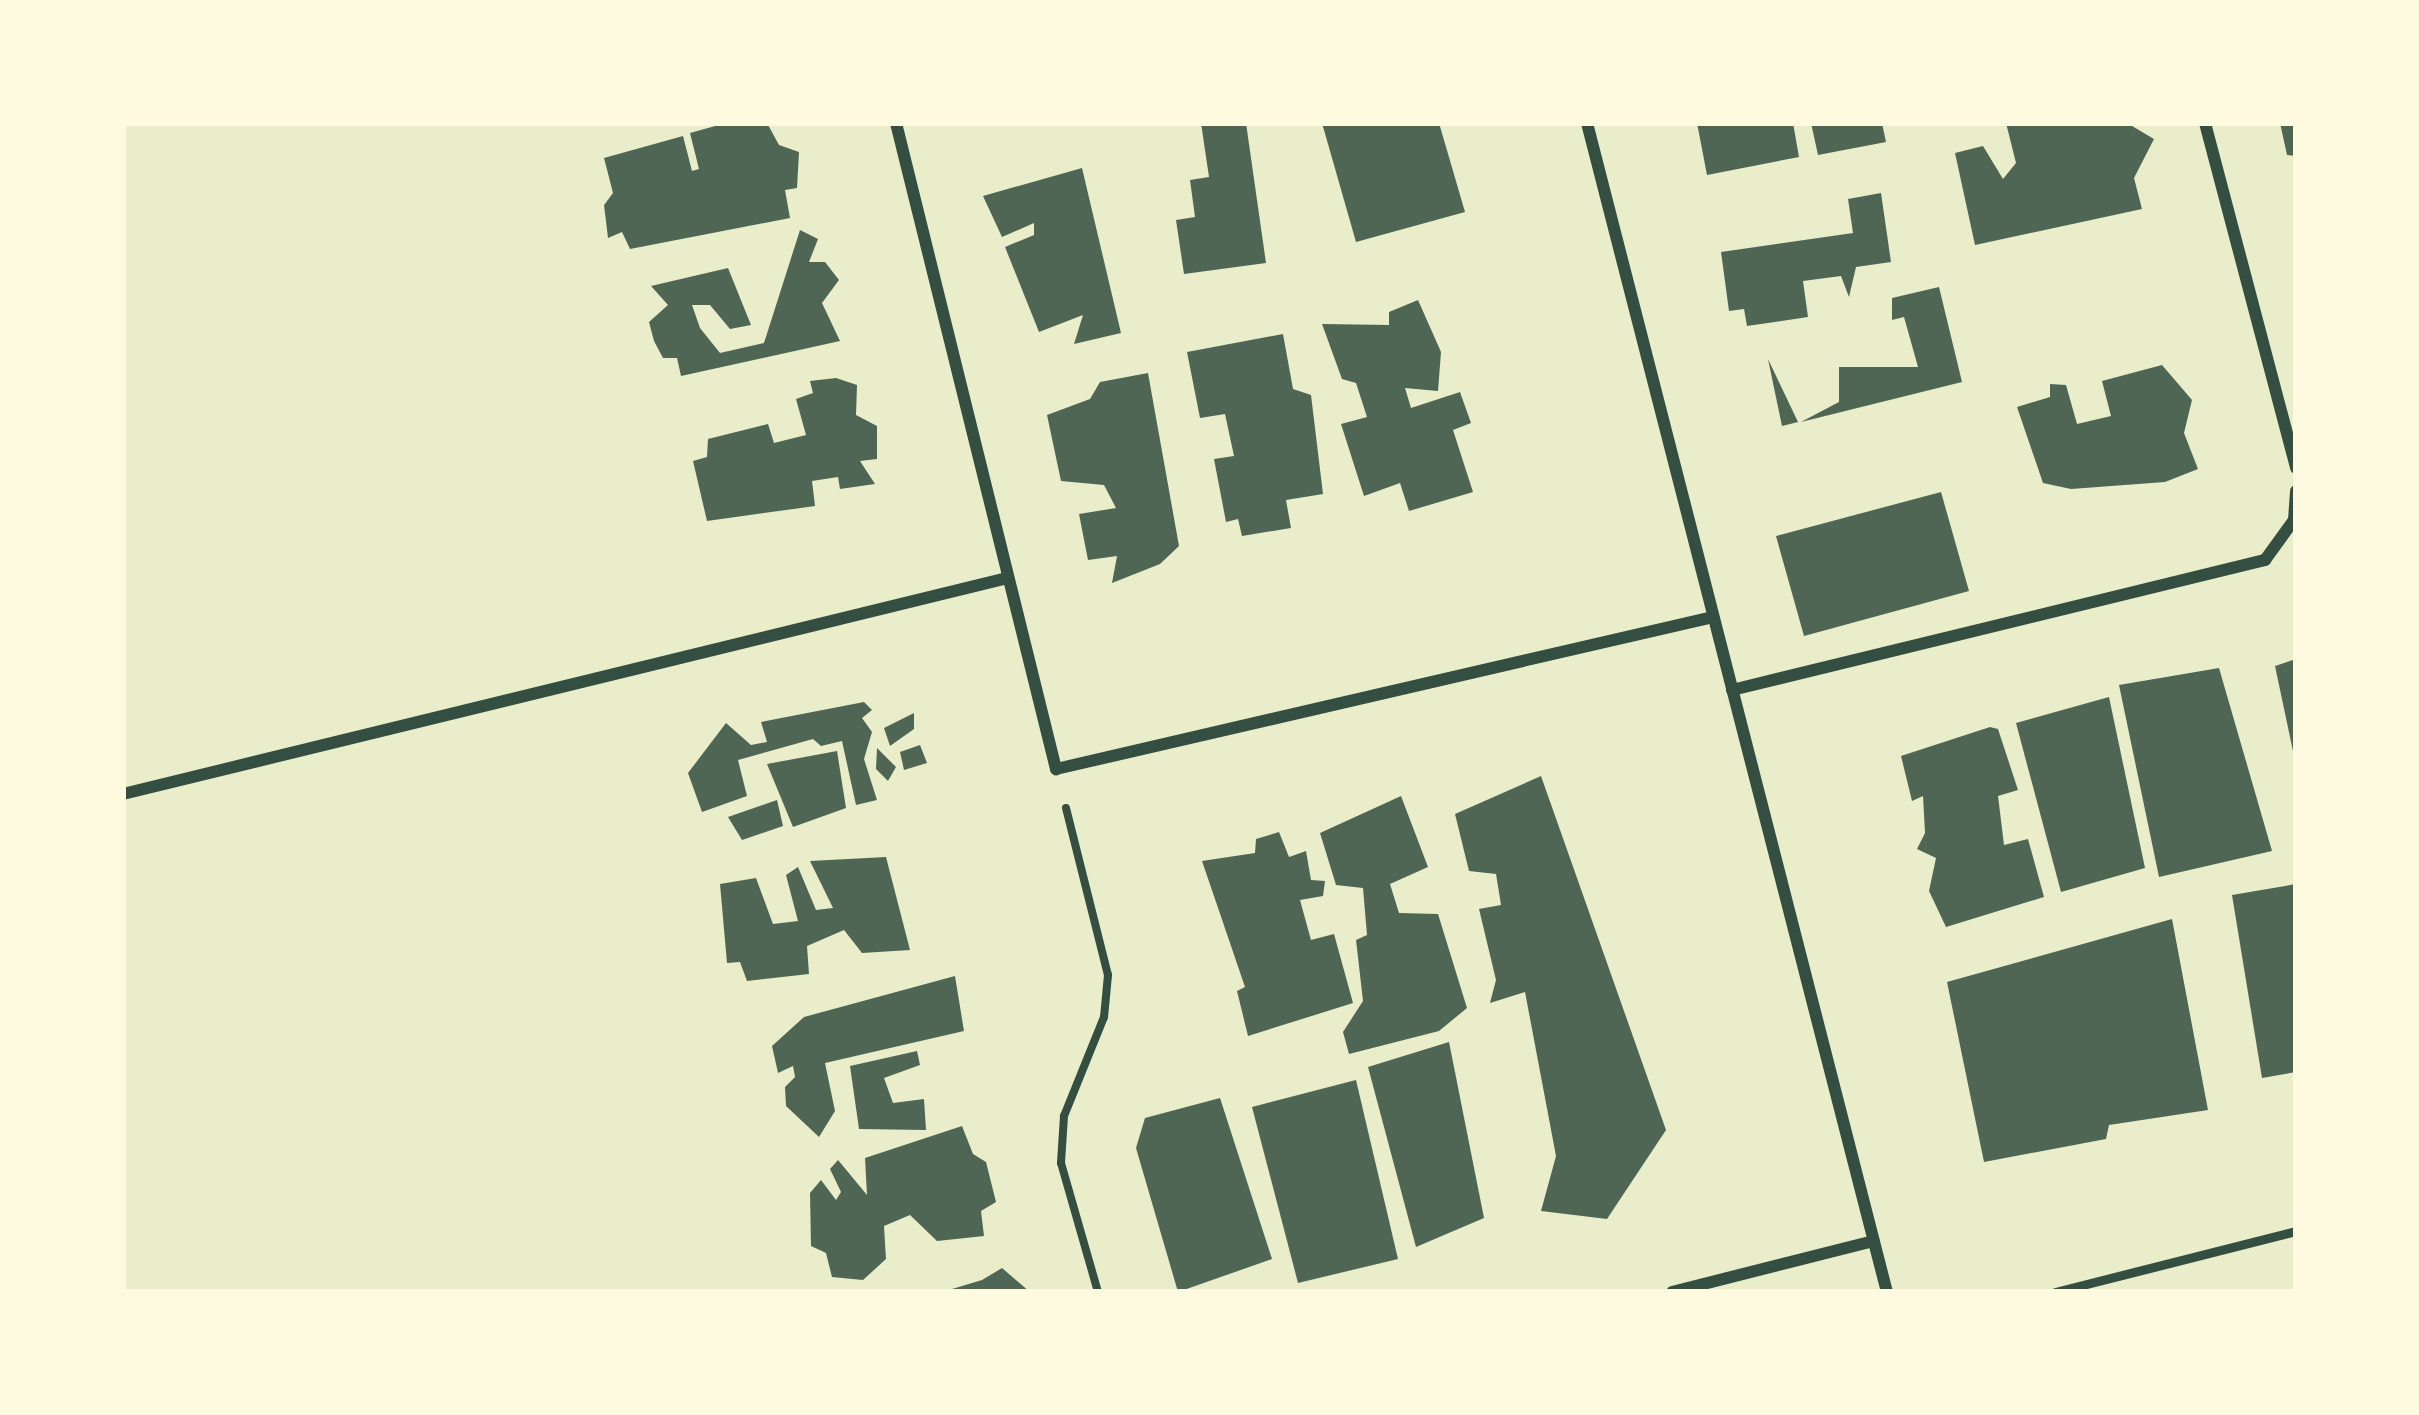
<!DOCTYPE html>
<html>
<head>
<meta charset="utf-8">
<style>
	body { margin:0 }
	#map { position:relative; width:2419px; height:1415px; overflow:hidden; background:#e9edc9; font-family:"Sofia Sans Condensed",sans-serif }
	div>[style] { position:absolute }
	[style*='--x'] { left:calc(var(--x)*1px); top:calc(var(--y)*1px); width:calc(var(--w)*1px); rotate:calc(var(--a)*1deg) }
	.building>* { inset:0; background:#4f6655 }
	.path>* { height:8px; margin:-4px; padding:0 4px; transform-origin:4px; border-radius:4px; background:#344e41 }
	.service>* { height:9px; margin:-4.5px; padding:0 4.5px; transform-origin:4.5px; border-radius:4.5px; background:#344e41 }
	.minor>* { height:12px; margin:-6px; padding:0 6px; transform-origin:6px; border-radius:6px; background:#344e41 }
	span { translate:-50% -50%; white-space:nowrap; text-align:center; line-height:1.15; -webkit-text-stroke:12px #fefae0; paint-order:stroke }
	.frame { position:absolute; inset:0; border:126px solid #fefae0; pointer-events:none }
</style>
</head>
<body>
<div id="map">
	<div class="building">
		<i style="clip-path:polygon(726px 123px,767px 123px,779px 145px,799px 152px,797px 188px,785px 190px,790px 218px,630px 249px,622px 232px,608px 238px,604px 205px,613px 193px,604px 158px,683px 136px,692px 171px,699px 169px,690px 133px)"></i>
		<i style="clip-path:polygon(1201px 123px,1246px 123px,1266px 263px,1184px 274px,1176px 220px,1195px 217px,1190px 180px,1209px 177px)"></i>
		<i style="clip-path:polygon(1322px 123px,1439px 123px,1465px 212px,1356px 242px)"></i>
		<i style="clip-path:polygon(1697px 123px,1793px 123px,1799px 157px,1707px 175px)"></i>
		<i style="clip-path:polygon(1811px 123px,1882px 123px,1886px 142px,1818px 155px)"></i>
		<i style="clip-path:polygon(2006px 123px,2127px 123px,2154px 139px,2134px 178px,2142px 209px,1975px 245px,1955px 153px,1983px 146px,2003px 179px,2016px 163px)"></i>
		<i style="clip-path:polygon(2280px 123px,2296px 123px,2296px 156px,2287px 155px)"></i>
		<i style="clip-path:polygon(1082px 168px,1121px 333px,1074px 344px,1083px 315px,1039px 332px,1005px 247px,1034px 235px,1034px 223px,1002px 237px,983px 196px)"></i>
		<i style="clip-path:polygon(1881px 193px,1891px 262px,1856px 267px,1849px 297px,1841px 276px,1803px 281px,1808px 317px,1747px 326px,1744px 309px,1729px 311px,1721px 252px,1853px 233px,1848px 199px)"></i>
		<i style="clip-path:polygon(800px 230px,818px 239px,809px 262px,825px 262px,839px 280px,822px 303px,840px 341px,681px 376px,677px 358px,663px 358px,654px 341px,649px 322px,668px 305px,651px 286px,728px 268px,751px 325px,730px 329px,710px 305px,692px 305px,700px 328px,720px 353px,764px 343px)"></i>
		<i style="clip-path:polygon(1939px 287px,1962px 382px,1801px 422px,1839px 402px,1839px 367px,1918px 367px,1904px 317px,1892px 320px,1892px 298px)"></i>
		<i style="clip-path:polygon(1418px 300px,1441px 352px,1438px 391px,1405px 388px,1411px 408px,1460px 392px,1471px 423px,1453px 430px,1473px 492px,1409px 511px,1400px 483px,1364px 496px,1341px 424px,1367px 417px,1356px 383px,1342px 379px,1322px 324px,1389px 325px,1389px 312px)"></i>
		<i style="clip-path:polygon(1283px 334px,1293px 389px,1311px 395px,1323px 494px,1286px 500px,1291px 528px,1242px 536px,1238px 519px,1226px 522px,1214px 459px,1234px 456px,1225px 414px,1200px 418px,1187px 352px)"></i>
		<i style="clip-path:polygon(1768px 359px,1798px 422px,1782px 426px)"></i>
		<i style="clip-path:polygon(2162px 365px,2192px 400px,2184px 433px,2198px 469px,2165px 482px,2071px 489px,2043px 483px,2017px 407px,2050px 397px,2050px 384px,2066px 385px,2077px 424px,2111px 416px,2102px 381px)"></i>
		<i style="clip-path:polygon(1148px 373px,1179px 546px,1160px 564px,1112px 583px,1117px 556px,1088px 560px,1079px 514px,1116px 508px,1104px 485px,1061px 481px,1047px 415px,1090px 399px,1100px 382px)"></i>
		<i style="clip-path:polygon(836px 378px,857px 385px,856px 415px,877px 426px,877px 459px,860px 461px,875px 484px,840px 489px,838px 477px,812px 481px,815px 506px,707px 521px,693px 461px,707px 457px,708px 439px,768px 424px,774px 443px,806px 435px,796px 399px,813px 393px,810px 381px)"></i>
		<i style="clip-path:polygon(1941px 492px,1969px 591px,1804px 636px,1776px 536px)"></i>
		<i style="clip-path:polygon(2296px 659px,2296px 756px,2294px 756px,2275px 666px)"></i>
		<i style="clip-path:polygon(2219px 668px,2272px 851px,2159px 877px,2119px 685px)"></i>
		<i style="clip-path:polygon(2109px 697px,2145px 868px,2061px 892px,2016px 723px)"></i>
		<i style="clip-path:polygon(864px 702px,872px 710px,862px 718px,872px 732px,864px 759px,877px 800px,856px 805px,842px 741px,821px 746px,813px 739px,738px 760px,747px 796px,702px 812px,688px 773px,726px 723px,751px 745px,767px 742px,761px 722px)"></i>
		<i style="clip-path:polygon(914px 713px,914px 729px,890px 746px,884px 728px)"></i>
		<i style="clip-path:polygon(1990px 727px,1998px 729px,2018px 790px,1998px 796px,2004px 845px,2028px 839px,2044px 897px,1946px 927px,1929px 891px,1936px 858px,1917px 849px,1925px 833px,1923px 796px,1912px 801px,1901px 756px)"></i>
		<i style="clip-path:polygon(920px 745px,927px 763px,904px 770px,900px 752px)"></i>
		<i style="clip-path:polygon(877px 748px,896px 767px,888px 781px,876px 769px)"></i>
		<i style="clip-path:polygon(837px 751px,846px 808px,793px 827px,767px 764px)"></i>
		<i style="clip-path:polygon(1541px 776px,1666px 1130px,1607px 1219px,1541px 1211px,1556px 1156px,1525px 992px,1490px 1003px,1496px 980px,1479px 909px,1501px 905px,1496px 874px,1469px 871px,1455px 814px)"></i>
		<i style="clip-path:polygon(1401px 796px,1428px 867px,1390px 884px,1399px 913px,1438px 914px,1467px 1008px,1439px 1031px,1349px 1054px,1343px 1032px,1363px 1001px,1356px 940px,1367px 935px,1363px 888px,1336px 885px,1320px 833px)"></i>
		<i style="clip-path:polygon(777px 800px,783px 826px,742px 840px,728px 817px)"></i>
		<i style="clip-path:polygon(1279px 832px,1289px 857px,1306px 851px,1311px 880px,1325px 881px,1323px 896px,1300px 900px,1311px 940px,1334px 934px,1353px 1003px,1248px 1036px,1237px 991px,1245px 987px,1202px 861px,1255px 853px,1256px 839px)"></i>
		<i style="clip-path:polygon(886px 857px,910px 950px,862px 953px,844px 930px,807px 946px,809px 974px,747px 981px,740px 962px,727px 963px,720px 884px,756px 878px,773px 924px,798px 921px,786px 875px,798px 867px,816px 910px,833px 908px,810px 861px)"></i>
		<i style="clip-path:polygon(2296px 884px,2296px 1072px,2262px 1078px,2232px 895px)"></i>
		<i style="clip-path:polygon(2172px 919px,2208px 1110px,2109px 1125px,2106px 1139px,1984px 1162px,1947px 982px)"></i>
		<i style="clip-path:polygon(955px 976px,964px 1031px,825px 1063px,835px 1111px,819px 1137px,786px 1106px,785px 1087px,795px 1077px,793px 1066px,778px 1073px,772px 1046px,804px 1017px)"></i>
		<i style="clip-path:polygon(1449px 1042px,1484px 1218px,1416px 1247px,1368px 1067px)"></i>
		<i style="clip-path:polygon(917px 1051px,920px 1065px,884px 1078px,893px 1103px,924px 1099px,926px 1130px,859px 1129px,850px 1066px)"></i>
		<i style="clip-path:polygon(1356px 1080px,1398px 1259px,1298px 1283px,1252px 1107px)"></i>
		<i style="clip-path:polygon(1220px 1098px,1272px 1259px,1178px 1292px,1136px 1148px,1145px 1118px)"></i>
		<i style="clip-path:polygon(962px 1126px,973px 1154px,986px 1162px,996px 1202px,981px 1211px,984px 1236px,937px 1241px,910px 1215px,884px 1226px,886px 1259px,863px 1280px,832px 1277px,826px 1253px,811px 1246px,810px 1193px,821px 1180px,836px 1200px,841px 1192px,830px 1169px,838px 1160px,867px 1195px,865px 1158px)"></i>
		<i style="clip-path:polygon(1002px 1268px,1030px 1292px,942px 1292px,982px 1280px)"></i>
	</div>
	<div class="path">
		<i style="--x:1066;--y:808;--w:172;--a:75.9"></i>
		<i style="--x:1108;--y:975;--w:42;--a:95.4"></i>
		<i style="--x:1104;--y:1017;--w:107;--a:112"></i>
		<i style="--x:1064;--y:1116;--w:47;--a:93.7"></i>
		<i style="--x:1061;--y:1163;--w:134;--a:74"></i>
	</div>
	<div class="service">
		<i style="--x:2055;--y:1292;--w:249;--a:-14.2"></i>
	</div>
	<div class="minor">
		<i style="--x:896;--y:123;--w:666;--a:76.09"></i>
		<i style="--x:1056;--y:769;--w:674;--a:-13.03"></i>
		<i style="--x:1587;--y:123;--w:1207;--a:75.61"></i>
		<i style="--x:2205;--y:123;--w:357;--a:75.2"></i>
		<i style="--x:1732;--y:690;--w:549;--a:-13.71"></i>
		<i style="--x:2265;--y:560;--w:49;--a:-54.1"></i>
		<i style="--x:2294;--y:520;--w:29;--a:-86"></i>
		<i style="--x:123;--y:794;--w:911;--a:-13.72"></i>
		<i style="--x:1672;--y:1292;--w:208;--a:-14.2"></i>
	</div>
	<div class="frame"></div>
</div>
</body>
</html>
